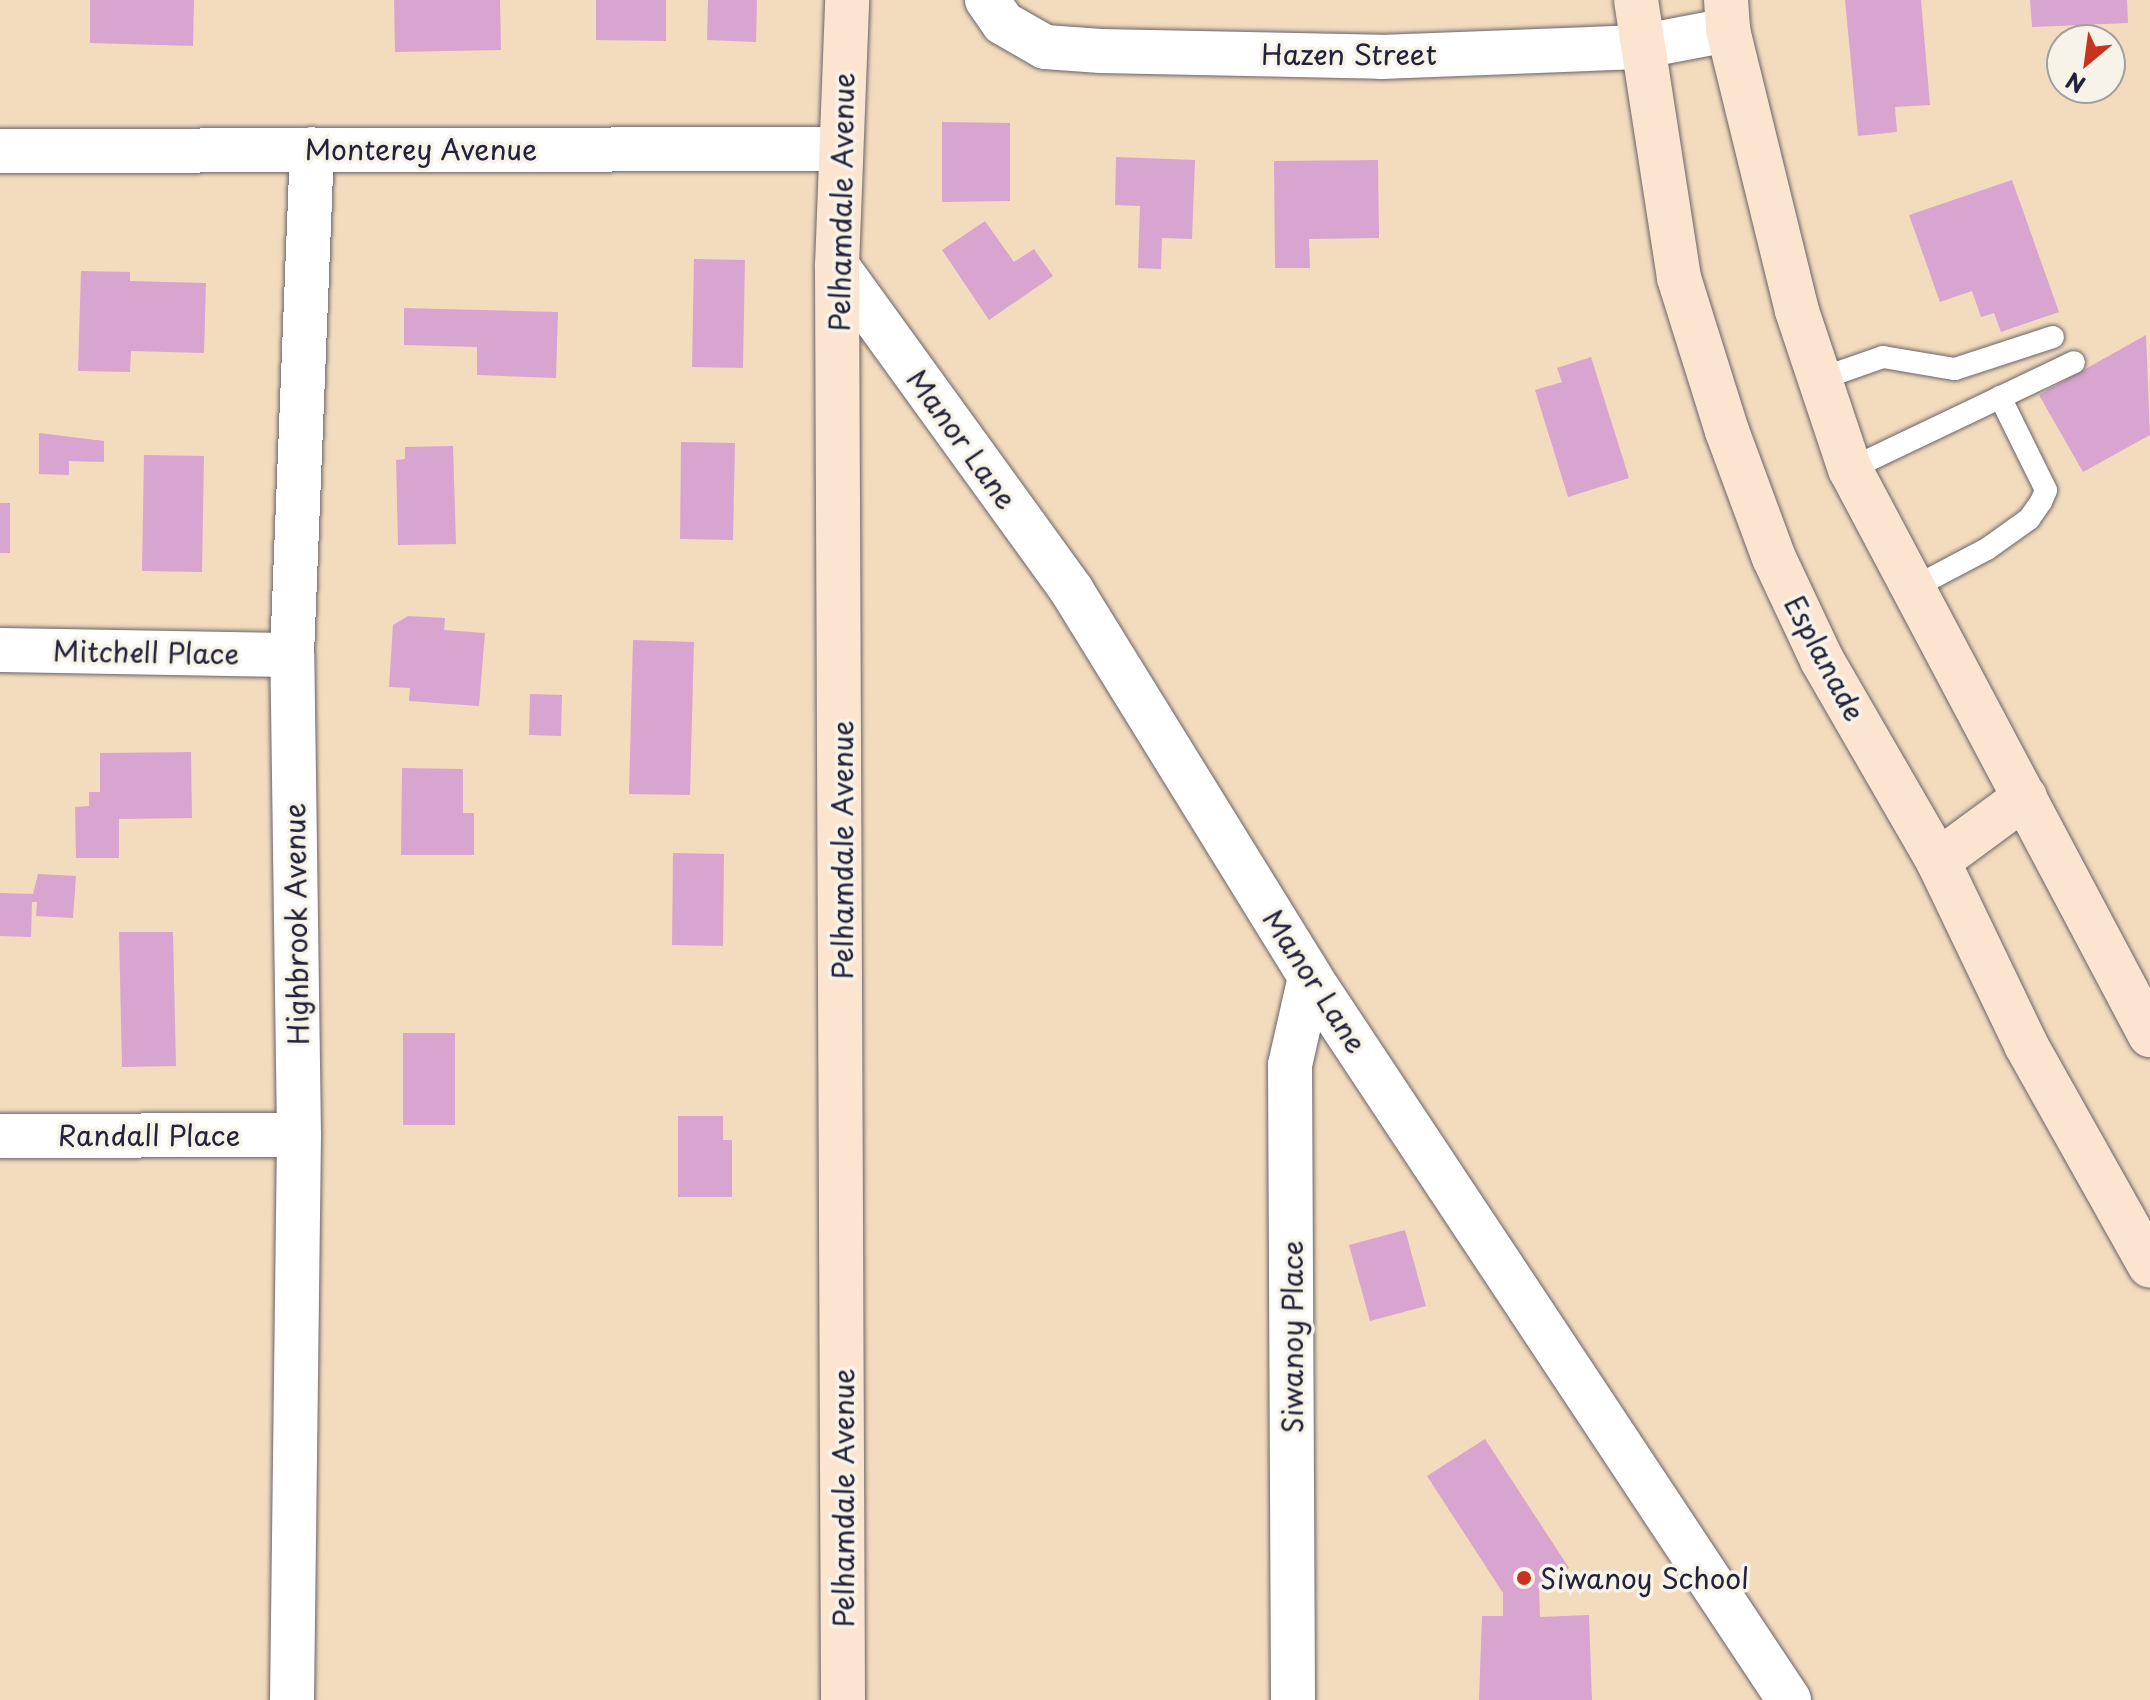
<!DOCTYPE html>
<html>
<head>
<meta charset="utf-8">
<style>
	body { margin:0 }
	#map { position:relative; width:2150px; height:1700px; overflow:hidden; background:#f3dcbe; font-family:"Playpen Sans",sans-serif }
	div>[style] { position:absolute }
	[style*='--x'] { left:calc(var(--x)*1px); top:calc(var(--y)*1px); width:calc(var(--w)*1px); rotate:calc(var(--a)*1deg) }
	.building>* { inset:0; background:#d7a5d0 }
	.roads { filter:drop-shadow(0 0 2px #6b6369) drop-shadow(0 0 2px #6b6369) }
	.lane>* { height:22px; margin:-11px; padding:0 11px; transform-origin:11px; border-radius:11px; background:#fff }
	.street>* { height:44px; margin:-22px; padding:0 22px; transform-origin:22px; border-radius:22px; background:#fff }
	.secondary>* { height:44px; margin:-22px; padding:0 22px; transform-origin:22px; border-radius:22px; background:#fce5d0 }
	.dots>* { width:22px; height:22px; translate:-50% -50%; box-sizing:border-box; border:4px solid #f7f3e8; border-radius:50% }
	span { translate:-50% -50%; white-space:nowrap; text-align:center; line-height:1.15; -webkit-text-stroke:7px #f7f3e8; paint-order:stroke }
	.street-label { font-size:28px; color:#22223b }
	.poi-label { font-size:28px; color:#22223b }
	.left { translate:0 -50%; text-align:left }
	.north { position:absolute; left:2046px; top:24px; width:80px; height:80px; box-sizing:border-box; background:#f7f3e8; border:2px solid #a29fa3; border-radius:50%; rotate:209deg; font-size:22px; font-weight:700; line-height:32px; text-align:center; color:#22223b }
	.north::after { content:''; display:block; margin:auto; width:28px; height:36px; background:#c8321e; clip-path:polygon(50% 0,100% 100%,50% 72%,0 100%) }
</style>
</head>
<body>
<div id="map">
	<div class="building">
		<i style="clip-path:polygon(90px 0,194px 0,193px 46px,90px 43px)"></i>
		<i style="clip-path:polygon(394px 0,500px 0,501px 50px,395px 52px)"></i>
		<i style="clip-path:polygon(596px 0,666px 0,666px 41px,596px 40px)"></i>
		<i style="clip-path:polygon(708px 0,757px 0,756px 42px,707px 40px)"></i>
		<i style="clip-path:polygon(1845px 0,1921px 0,1930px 105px,1895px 107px,1897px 132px,1858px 136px)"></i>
		<i style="clip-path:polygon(2030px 0,2127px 0,2128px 23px,2032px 27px)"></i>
		<i style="clip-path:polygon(942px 122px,1010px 123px,1010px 201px,942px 202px)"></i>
		<i style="clip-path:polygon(1116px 157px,1195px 160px,1192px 239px,1162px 238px,1161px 269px,1138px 268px,1140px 206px,1115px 205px)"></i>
		<i style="clip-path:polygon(1378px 160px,1379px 238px,1309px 239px,1310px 268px,1275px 268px,1274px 161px)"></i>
		<i style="clip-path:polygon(2012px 180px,2059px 312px,2001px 332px,1994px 313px,1981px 317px,1972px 291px,1940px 302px,1909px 215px)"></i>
		<i style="clip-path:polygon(985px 221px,1014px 262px,1034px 249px,1053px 276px,989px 320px,942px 250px)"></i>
		<i style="clip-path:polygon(694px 259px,745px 260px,743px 368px,692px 367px)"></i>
		<i style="clip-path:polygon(81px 271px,130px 272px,130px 281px,206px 283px,204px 353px,131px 351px,130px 372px,78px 371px)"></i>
		<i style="clip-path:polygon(404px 308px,558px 312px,556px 378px,477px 375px,477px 347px,404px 345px)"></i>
		<i style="clip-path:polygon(2146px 335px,2150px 435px,2083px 472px,2039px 395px)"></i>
		<i style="clip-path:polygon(1591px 357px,1629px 478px,1568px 497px,1535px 390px,1562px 382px,1557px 368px)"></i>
		<i style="clip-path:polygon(39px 433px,104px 441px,104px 462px,69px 461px,69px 475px,39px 474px)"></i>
		<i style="clip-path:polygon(681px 442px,735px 443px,733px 540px,680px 539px)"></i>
		<i style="clip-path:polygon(453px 446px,456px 544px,398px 545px,396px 460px,405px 459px,405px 447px)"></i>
		<i style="clip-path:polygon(144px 455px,204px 456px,202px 572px,142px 571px)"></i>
		<i style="clip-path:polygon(0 503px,10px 503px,10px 553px,0 553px)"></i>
		<i style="clip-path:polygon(408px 616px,445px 618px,444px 630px,485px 633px,479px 706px,409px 701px,410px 688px,389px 687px,393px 625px)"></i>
		<i style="clip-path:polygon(633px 640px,694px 642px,690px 795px,629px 794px)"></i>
		<i style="clip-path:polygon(530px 694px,562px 695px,561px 736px,529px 735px)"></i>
		<i style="clip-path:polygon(191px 752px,192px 818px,119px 819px,119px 858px,76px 858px,75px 807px,89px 806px,89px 792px,100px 792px,100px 753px)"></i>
		<i style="clip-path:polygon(402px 768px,463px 769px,463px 813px,474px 813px,474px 855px,401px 855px)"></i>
		<i style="clip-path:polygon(673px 853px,724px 854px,723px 946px,672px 945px)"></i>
		<i style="clip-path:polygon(38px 874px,76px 876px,73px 918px,36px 916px,37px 902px,32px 902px,31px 937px,0 936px,0 893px,33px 894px)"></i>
		<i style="clip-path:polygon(119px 932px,173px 932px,176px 1066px,122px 1067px)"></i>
		<i style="clip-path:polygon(403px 1033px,455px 1033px,455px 1125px,403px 1125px)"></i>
		<i style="clip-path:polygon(678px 1116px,723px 1116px,723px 1140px,732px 1140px,732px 1197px,678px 1197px)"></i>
		<i style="clip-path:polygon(1405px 1230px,1426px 1306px,1370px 1321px,1349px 1245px)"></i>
		<i style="clip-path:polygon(1485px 1439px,1569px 1568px,1539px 1587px,1540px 1617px,1589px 1615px,1592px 1700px,1479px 1700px,1482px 1616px,1503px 1616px,1503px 1593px,1427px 1476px)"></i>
	</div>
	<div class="roads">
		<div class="lane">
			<i style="--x:1820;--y:379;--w:67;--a:-19.2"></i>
			<i style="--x:1883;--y:357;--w:73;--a:9.5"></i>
			<i style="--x:1955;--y:369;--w:103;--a:-18.1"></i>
			<i style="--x:1850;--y:469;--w:248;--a:-25.5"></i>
			<i style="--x:1913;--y:588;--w:84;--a:-27.8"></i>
			<i style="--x:1987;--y:549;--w:52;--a:-35.5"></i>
			<i style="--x:2029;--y:519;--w:21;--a:-55"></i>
			<i style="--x:2041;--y:502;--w:13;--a:-67"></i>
			<i style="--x:2046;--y:490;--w:104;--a:-116.3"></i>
		</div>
		<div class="street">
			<i style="--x:987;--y:0;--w:28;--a:55"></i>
			<i style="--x:1003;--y:23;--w:48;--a:29.7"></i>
			<i style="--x:1045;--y:47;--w:56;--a:4.1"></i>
			<i style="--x:1101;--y:51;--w:280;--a:1.2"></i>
			<i style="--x:1381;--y:57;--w:258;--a:-2.2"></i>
			<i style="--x:1639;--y:47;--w:91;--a:-10.8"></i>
			<i style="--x:0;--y:151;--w:841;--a:-0.14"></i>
			<i style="--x:837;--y:266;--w:401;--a:54.1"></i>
			<i style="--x:1072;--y:591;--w:453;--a:58.3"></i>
			<i style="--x:1310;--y:977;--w:867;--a:56.47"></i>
			<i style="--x:0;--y:650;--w:292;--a:1"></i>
			<i style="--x:0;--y:1136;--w:299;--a:-0.2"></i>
			<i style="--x:292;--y:1700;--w:565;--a:-89.29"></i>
			<i style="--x:299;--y:1135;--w:480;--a:-90.8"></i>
			<i style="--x:292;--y:655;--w:506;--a:-87.74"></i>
			<i style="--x:1293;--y:1700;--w:635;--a:-90.27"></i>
			<i style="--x:1290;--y:1065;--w:90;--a:-77.2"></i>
		</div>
		<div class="secondary">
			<i style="--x:1636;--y:0;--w:281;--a:81.2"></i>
			<i style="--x:1679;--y:278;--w:160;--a:72.6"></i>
			<i style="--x:1727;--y:431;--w:135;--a:69.7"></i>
			<i style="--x:1774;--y:558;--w:113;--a:64.8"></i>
			<i style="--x:1822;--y:660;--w:232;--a:60"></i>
			<i style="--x:1938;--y:861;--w:204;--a:64.4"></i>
			<i style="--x:2026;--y:1045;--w:253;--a:60.7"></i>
			<i style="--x:1726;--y:0;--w:30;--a:86"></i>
			<i style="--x:1728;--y:30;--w:289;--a:76.2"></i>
			<i style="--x:1797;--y:311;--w:167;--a:71.5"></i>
			<i style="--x:1850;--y:469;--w:641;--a:62.07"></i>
			<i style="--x:1938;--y:861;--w:108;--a:-36.3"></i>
			<i style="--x:843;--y:1700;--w:1434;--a:-90.24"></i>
			<i style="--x:837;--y:266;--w:266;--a:-87.8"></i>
		</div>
	</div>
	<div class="dots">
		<i style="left:1524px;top:1578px;background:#c8321e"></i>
	</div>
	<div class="street-label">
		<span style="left:1349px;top:54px">Hazen Street</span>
		<span style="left:421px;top:149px">Monterey Avenue</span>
		<span style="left:841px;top:202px;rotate:-89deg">Pelhamdale Avenue</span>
		<span style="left:962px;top:439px;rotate:54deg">Manor Lane</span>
		<span style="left:146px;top:652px;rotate:1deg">Mitchell Place</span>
		<span style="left:1825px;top:658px;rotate:62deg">Esplanade</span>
		<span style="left:842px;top:850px;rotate:-90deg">Pelhamdale Avenue</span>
		<span style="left:296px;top:924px;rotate:-91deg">Highbrook Avenue</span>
		<span style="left:1315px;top:981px;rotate:57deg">Manor Lane</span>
		<span style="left:149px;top:1135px">Randall Place</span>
		<span style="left:1292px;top:1337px;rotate:-90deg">Siwanoy Place</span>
		<span style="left:843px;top:1498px;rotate:-90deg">Pelhamdale Avenue</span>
	</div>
	<div class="poi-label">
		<span class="left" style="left:1540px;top:1578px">Siwanoy School</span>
	</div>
	<div class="north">N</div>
</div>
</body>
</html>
